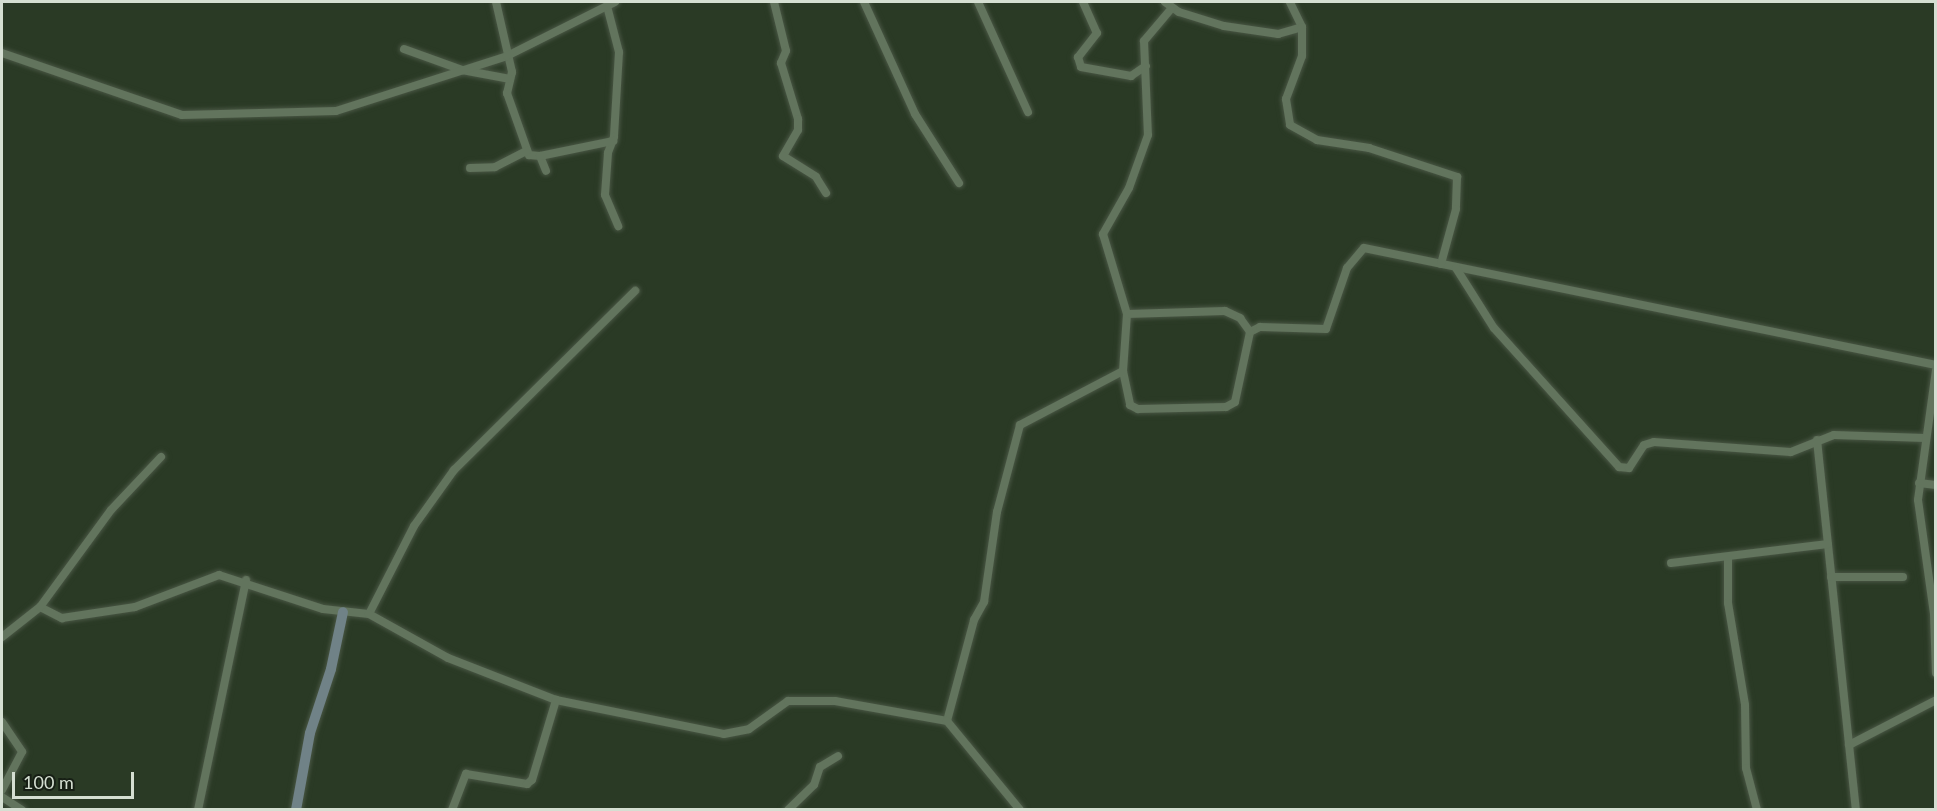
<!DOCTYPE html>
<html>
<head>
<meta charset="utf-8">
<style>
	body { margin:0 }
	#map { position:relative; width:1937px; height:811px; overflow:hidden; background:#2a3a25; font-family:Lato,sans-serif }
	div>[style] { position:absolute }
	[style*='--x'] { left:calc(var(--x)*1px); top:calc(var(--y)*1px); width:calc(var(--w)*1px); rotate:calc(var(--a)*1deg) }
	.roads { filter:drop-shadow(0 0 2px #495644) drop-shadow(0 0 2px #495644) }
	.street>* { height:8px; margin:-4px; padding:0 4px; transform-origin:4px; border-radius:4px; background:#62745d }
	.secondary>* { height:10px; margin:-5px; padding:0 5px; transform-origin:5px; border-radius:5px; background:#708287 }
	span { translate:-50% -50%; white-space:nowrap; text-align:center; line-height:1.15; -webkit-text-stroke:6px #171f15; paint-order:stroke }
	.frame { position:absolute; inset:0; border:3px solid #d5dfd2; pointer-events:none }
	.scale { position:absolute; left:12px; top:772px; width:122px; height:27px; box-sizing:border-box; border:3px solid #d5dfd2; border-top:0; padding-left:8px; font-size:18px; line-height:21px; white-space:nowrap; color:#d5dfd2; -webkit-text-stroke:4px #171f15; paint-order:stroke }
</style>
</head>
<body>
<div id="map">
	<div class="roads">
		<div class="street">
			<i style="--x:496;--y:2;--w:72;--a:77.1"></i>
			<i style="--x:512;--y:72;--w:22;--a:103"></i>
			<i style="--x:507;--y:93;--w:66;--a:70.5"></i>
			<i style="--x:529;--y:155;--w:11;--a:5"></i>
			<i style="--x:540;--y:156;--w:16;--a:68"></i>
			<i style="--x:774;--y:2;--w:50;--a:76.2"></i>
			<i style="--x:786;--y:51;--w:13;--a:113"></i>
			<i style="--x:781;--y:63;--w:59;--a:73.1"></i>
			<i style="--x:798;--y:119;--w:11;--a:90"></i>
			<i style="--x:798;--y:130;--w:30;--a:120"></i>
			<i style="--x:783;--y:156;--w:39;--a:32"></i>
			<i style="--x:816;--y:177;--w:19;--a:58"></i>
			<i style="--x:864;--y:2;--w:123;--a:65.5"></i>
			<i style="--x:915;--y:114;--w:82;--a:57.5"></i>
			<i style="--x:978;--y:2;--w:121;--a:65.6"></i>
			<i style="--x:1083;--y:2;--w:34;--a:66"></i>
			<i style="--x:1097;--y:33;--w:31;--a:128"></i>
			<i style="--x:1078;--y:57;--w:10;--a:73"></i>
			<i style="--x:1081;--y:67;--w:51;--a:10.2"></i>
			<i style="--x:1131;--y:76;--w:18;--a:-34"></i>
			<i style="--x:1165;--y:2;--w:17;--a:36"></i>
			<i style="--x:1179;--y:12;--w:47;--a:17.3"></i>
			<i style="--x:1224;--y:26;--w:55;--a:8.4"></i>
			<i style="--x:1278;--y:34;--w:25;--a:-16"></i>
			<i style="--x:1302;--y:27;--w:28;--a:-116"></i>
			<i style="--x:607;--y:6;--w:48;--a:75.4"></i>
			<i style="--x:619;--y:52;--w:85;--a:93.4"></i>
			<i style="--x:614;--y:137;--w:17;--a:111"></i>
			<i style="--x:608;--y:153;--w:42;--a:94.1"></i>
			<i style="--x:605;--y:195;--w:34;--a:67"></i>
			<i style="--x:1171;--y:9;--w:42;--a:130.2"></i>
			<i style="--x:1144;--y:41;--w:94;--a:87.6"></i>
			<i style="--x:1148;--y:135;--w:56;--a:109.7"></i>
			<i style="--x:1129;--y:188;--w:53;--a:119.5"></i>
			<i style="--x:1103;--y:234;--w:84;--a:73.3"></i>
			<i style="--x:1127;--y:314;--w:57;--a:94"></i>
			<i style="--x:1123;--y:371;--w:35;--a:78"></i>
			<i style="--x:1130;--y:405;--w:9;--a:27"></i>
			<i style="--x:1138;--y:409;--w:88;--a:-1.3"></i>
			<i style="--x:1226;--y:407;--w:10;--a:-29"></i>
			<i style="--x:1235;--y:402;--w:72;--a:-77.9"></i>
			<i style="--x:1250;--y:332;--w:11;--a:-27"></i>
			<i style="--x:1260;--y:327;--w:66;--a:1.7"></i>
			<i style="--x:1326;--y:329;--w:65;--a:-71"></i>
			<i style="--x:1347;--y:268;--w:26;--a:-50"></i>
			<i style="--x:1364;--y:248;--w:584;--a:11.56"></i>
			<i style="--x:1302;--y:27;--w:29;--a:90"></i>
			<i style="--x:1302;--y:56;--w:46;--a:110.4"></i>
			<i style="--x:1286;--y:99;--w:26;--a:81"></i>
			<i style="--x:1290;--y:125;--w:31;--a:29"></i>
			<i style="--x:1317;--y:140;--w:53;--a:8.7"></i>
			<i style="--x:1369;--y:148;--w:93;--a:18.2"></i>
			<i style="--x:1457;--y:177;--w:32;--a:92"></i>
			<i style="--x:1456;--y:209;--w:57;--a:105.3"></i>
			<i style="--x:404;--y:49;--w:62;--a:19.9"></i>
			<i style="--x:462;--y:70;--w:49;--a:10.6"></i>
			<i style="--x:2;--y:53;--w:190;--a:19"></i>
			<i style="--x:182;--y:115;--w:154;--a:-1.5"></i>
			<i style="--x:336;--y:111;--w:180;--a:-17.8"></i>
			<i style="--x:507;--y:56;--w:121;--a:-26.6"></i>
			<i style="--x:540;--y:156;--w:75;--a:-11.6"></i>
			<i style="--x:470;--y:168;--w:25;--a:-2"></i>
			<i style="--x:495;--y:167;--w:36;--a:-27"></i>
			<i style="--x:1456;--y:268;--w:71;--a:57.7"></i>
			<i style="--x:1494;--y:328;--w:187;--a:48"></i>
			<i style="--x:1619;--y:467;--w:10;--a:6"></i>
			<i style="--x:1629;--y:468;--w:27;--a:-57"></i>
			<i style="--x:1644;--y:445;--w:10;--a:-17"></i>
			<i style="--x:1654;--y:442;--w:137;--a:4.2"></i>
			<i style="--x:1791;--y:452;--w:46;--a:-21.6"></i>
			<i style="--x:1834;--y:435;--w:91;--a:1.9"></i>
			<i style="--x:1127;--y:314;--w:98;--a:-1.8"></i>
			<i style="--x:1225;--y:311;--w:17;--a:25"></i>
			<i style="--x:1240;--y:318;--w:17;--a:54"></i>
			<i style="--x:1936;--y:370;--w:131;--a:97.9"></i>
			<i style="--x:1918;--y:500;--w:115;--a:82"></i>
			<i style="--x:1934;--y:614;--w:59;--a:88.1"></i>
			<i style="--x:1817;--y:440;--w:372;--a:84"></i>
			<i style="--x:1919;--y:483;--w:17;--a:7"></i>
			<i style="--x:1728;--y:559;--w:44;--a:90"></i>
			<i style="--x:1728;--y:603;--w:103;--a:80.5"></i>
			<i style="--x:1745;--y:705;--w:63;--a:89.1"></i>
			<i style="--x:1746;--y:768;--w:43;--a:75.3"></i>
			<i style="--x:1671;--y:563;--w:158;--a:-6.9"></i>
			<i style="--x:1831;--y:577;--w:72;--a:0"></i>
			<i style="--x:40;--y:607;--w:25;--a:27"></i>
			<i style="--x:62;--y:618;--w:74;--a:-8.6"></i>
			<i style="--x:135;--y:607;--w:90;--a:-20.9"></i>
			<i style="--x:219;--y:575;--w:109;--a:18.1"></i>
			<i style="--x:323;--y:609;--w:46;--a:6.2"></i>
			<i style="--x:369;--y:614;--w:99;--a:-62.9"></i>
			<i style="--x:414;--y:526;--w:69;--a:-54.5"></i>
			<i style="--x:454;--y:470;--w:255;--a:-44.7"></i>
			<i style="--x:369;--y:614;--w:90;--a:29.1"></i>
			<i style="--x:448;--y:658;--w:116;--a:21.3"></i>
			<i style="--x:556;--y:700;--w:171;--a:11.4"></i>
			<i style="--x:724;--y:734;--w:25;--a:-11"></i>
			<i style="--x:749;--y:729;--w:48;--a:-35.7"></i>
			<i style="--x:788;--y:701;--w:47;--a:0"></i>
			<i style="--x:835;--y:701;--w:114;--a:10.1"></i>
			<i style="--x:947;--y:721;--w:105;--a:-75"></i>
			<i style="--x:974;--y:620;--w:21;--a:-61"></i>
			<i style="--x:984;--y:602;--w:91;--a:-81.8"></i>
			<i style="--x:997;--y:512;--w:90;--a:-75.2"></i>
			<i style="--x:1020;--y:425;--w:116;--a:-27.7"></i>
			<i style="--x:2;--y:637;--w:48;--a:-38.3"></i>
			<i style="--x:40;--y:607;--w:120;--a:-53.8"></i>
			<i style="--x:111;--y:510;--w:73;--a:-46.7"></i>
			<i style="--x:947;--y:721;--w:115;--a:50.6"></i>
			<i style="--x:2;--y:722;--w:36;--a:56"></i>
			<i style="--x:22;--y:752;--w:43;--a:117.8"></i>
			<i style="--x:1849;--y:745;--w:98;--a:-27.3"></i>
			<i style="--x:2;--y:797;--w:24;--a:33"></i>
			<i style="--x:198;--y:810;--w:235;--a:-78.2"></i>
			<i style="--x:452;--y:810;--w:39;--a:-69"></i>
			<i style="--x:466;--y:774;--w:62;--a:9.3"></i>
			<i style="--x:527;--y:784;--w:6;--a:-39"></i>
			<i style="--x:532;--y:780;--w:84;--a:-73.3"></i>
			<i style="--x:788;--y:810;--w:36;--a:-44"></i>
			<i style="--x:814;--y:785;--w:19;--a:-72"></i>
			<i style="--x:820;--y:767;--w:21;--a:-31"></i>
		</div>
		<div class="secondary">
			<i style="--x:296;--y:810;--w:78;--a:-79.7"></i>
			<i style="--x:310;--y:733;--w:67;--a:-71.8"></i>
			<i style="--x:331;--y:669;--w:58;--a:-78.1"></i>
		</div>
	</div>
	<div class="frame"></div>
	<div class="scale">100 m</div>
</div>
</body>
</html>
